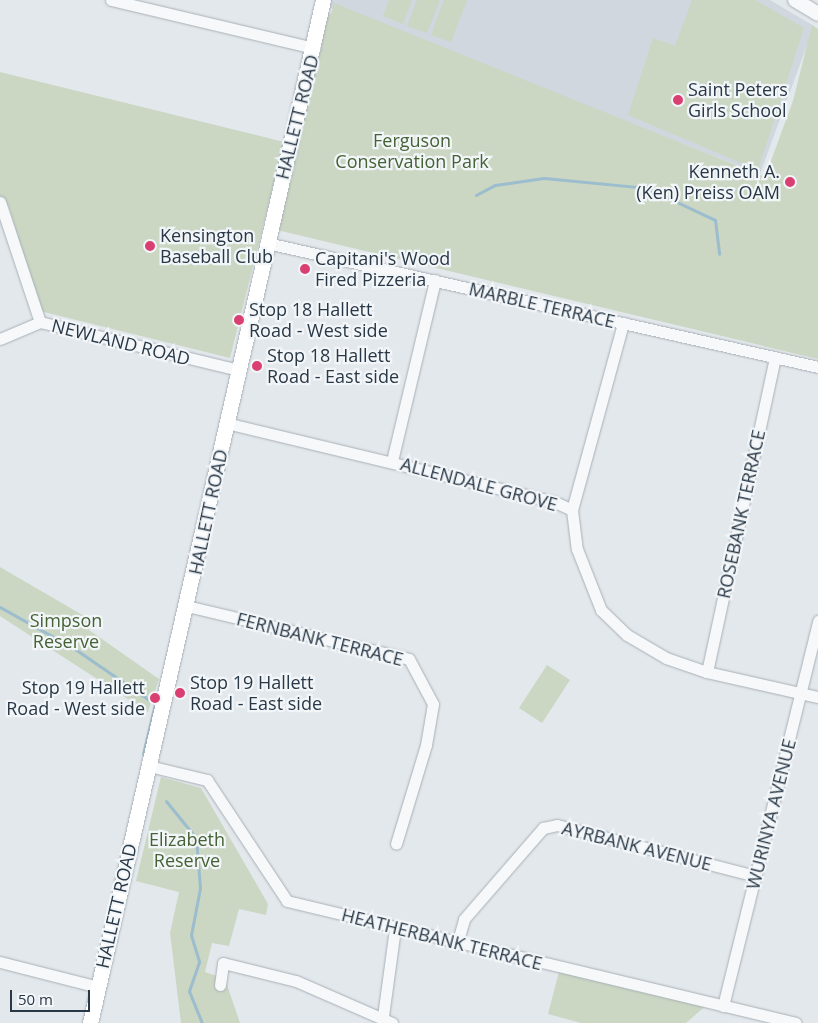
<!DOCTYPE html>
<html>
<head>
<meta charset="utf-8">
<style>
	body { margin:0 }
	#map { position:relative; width:818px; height:1023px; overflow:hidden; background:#e3e8ec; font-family:"Open Sans",sans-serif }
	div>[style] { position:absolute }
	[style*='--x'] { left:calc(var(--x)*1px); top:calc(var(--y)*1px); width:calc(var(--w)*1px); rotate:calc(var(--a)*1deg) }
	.built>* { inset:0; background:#d0d7de }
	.green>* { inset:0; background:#cbd6c3 }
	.stream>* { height:3px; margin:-1.5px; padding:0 1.5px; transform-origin:1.5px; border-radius:1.5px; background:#9bbdce }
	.roads { filter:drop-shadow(0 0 1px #a7b0b7) drop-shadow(0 0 1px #a7b0b7) }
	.minor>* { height:11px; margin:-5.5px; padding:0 5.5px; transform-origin:5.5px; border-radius:5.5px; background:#f6f8fa }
	.tertiary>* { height:14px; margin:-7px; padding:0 7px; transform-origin:7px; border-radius:7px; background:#f6f8fa }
	.secondary>* { height:15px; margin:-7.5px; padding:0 7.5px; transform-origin:7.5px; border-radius:7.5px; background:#fff }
	.dots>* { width:14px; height:14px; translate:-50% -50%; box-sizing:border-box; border:2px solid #f3f6f9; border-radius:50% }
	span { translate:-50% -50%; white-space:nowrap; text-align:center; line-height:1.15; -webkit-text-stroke:4.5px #f3f6f9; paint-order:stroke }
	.poi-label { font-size:18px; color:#293846 }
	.left { translate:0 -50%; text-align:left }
	.right { translate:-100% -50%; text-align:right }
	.street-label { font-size:18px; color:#293846 }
	.park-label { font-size:18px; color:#456235 }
	.scale { position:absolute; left:10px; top:990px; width:80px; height:22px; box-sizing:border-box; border:2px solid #293846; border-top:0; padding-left:6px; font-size:15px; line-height:18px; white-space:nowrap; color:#293846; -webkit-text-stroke:4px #f3f6f9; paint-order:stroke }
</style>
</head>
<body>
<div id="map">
	<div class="built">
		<i style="clip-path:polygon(325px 0,770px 0,814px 26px,760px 174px,323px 5px)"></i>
	</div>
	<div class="green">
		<i style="clip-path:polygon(389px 0,412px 0,403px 24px,383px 16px)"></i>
		<i style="clip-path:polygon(417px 0,440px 0,427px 33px,407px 26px)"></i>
		<i style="clip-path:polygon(444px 0,467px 0,451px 42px,431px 35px)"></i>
		<i style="clip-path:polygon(692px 0,755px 0,804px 28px,758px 170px,628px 115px,653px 38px,675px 46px)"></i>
		<i style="clip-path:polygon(334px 3px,765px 177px,793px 101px,812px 25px,818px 29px,818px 359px,277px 230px,325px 12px,331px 14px)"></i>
		<i style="clip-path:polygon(0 72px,284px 142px,230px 358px,40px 311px,9px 207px,0 198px)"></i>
		<i style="clip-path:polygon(0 567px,91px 620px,89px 630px,159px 679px,148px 712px,0 616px)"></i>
		<i style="clip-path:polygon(547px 665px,570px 680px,542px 723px,519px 708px)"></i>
		<i style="clip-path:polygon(161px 777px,201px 788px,268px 904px,266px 915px,239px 909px,229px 946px,212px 943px,205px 972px,225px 979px,240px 1023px,181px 1023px,170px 933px,179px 892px,136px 881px)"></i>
		<i style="clip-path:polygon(560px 968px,709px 1003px,686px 1023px,581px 1023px,548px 1014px)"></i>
	</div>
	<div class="stream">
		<i style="--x:476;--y:195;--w:21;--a:-28"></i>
		<i style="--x:495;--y:185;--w:49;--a:-8.1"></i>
		<i style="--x:544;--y:178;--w:103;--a:5.5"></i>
		<i style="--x:647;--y:188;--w:75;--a:25.2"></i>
		<i style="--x:715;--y:220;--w:34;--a:83"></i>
		<i style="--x:0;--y:607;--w:86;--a:29.2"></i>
		<i style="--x:75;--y:649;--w:97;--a:34.5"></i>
		<i style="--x:155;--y:704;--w:51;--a:103.5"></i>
		<i style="--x:166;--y:801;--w:48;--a:51"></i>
		<i style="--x:196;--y:838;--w:50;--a:85.4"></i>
		<i style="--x:200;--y:888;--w:48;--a:100.8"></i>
		<i style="--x:191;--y:935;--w:28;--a:73"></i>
		<i style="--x:199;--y:962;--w:31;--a:109"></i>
		<i style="--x:189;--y:991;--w:35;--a:68"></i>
	</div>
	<div class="roads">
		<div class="minor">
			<i style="--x:111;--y:0;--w:209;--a:13.3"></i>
			<i style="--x:0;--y:202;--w:126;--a:71.6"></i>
			<i style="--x:40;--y:322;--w:204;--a:13.6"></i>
			<i style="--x:267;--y:243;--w:565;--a:12.68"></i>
			<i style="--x:0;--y:339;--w:43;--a:-23"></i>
			<i style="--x:226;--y:423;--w:338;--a:13.5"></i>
			<i style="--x:555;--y:502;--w:19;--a:25"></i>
			<i style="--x:572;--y:510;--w:39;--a:83"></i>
			<i style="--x:577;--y:549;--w:66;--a:68.5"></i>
			<i style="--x:601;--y:610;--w:36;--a:44"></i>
			<i style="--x:627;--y:635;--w:45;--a:30.5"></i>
			<i style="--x:666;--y:658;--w:43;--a:18.9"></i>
			<i style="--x:707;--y:672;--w:114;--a:12.7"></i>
			<i style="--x:392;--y:461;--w:186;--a:-76.6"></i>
			<i style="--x:572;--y:510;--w:194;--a:-74.7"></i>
			<i style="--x:187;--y:606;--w:228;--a:13.4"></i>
			<i style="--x:409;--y:659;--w:51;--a:61.9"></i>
			<i style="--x:433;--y:704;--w:42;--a:99.7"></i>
			<i style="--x:426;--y:745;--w:103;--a:106.9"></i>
			<i style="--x:707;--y:672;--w:322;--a:-77.8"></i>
			<i style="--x:149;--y:766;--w:60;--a:13.6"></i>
			<i style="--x:207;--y:780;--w:145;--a:56.5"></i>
			<i style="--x:287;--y:901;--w:523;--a:13.48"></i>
			<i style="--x:457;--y:944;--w:26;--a:-74"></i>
			<i style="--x:464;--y:919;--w:121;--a:-49"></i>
			<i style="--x:543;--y:828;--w:14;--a:-12"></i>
			<i style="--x:557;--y:825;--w:205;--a:14.4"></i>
			<i style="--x:0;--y:962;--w:101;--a:14.3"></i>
			<i style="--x:220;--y:985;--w:22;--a:-82"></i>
			<i style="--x:223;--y:963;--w:75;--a:13.9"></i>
			<i style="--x:296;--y:981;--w:105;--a:23.6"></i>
			<i style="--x:723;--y:1006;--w:397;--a:-76.1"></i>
			<i style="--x:383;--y:1016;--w:89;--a:-82.2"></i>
		</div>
		<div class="tertiary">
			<i style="--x:795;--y:0;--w:27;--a:31"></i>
		</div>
		<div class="secondary">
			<i style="--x:90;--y:1023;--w:1049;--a:-77.17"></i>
		</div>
	</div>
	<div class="dots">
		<i style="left:678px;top:100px;background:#d94071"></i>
		<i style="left:790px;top:182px;background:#d94071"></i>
		<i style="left:150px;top:246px;background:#d94071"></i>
		<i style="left:305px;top:269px;background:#d94071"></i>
		<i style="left:239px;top:320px;background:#d94071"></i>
		<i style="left:257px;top:366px;background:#d94071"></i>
		<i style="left:180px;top:693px;background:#d94071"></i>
		<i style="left:155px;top:698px;background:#d94071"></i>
	</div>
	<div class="poi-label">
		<span class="left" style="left:688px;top:100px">Saint Peters<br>Girls School</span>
		<span class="right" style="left:780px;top:182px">Kenneth A.<br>(Ken) Preiss OAM</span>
		<span class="left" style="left:160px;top:246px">Kensington<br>Baseball Club</span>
		<span class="left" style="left:315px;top:269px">Capitani's Wood<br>Fired Pizzeria</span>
		<span class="left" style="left:249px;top:320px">Stop 18 Hallett<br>Road - West side</span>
		<span class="left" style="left:267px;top:366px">Stop 18 Hallett<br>Road - East side</span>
		<span class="left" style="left:190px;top:693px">Stop 19 Hallett<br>Road - East side</span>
		<span class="right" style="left:145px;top:698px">Stop 19 Hallett<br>Road - West side</span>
	</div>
	<div class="street-label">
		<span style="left:297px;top:117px;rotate:-76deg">HALLETT ROAD</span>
		<span style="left:542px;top:305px;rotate:13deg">MARBLE TERRACE</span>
		<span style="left:121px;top:342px;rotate:14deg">NEWLAND ROAD</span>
		<span style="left:479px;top:484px;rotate:15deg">ALLENDALE GROVE</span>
		<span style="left:208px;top:512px;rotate:-78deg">HALLETT ROAD</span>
		<span style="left:741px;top:514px;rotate:-78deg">ROSEBANK TERRACE</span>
		<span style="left:320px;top:639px;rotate:14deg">FERNBANK TERRACE</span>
		<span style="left:771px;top:814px;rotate:-76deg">WURINYA AVENUE</span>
		<span style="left:637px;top:846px;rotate:14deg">AYRBANK AVENUE</span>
		<span style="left:116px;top:906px;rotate:-77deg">HALLETT ROAD</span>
		<span style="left:442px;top:939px;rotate:14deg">HEATHERBANK TERRACE</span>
	</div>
	<div class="park-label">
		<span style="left:412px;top:151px">Ferguson<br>Conservation Park</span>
		<span style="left:66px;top:631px">Simpson<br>Reserve</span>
		<span style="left:187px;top:850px">Elizabeth<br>Reserve</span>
	</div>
	<div class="scale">50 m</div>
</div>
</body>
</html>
